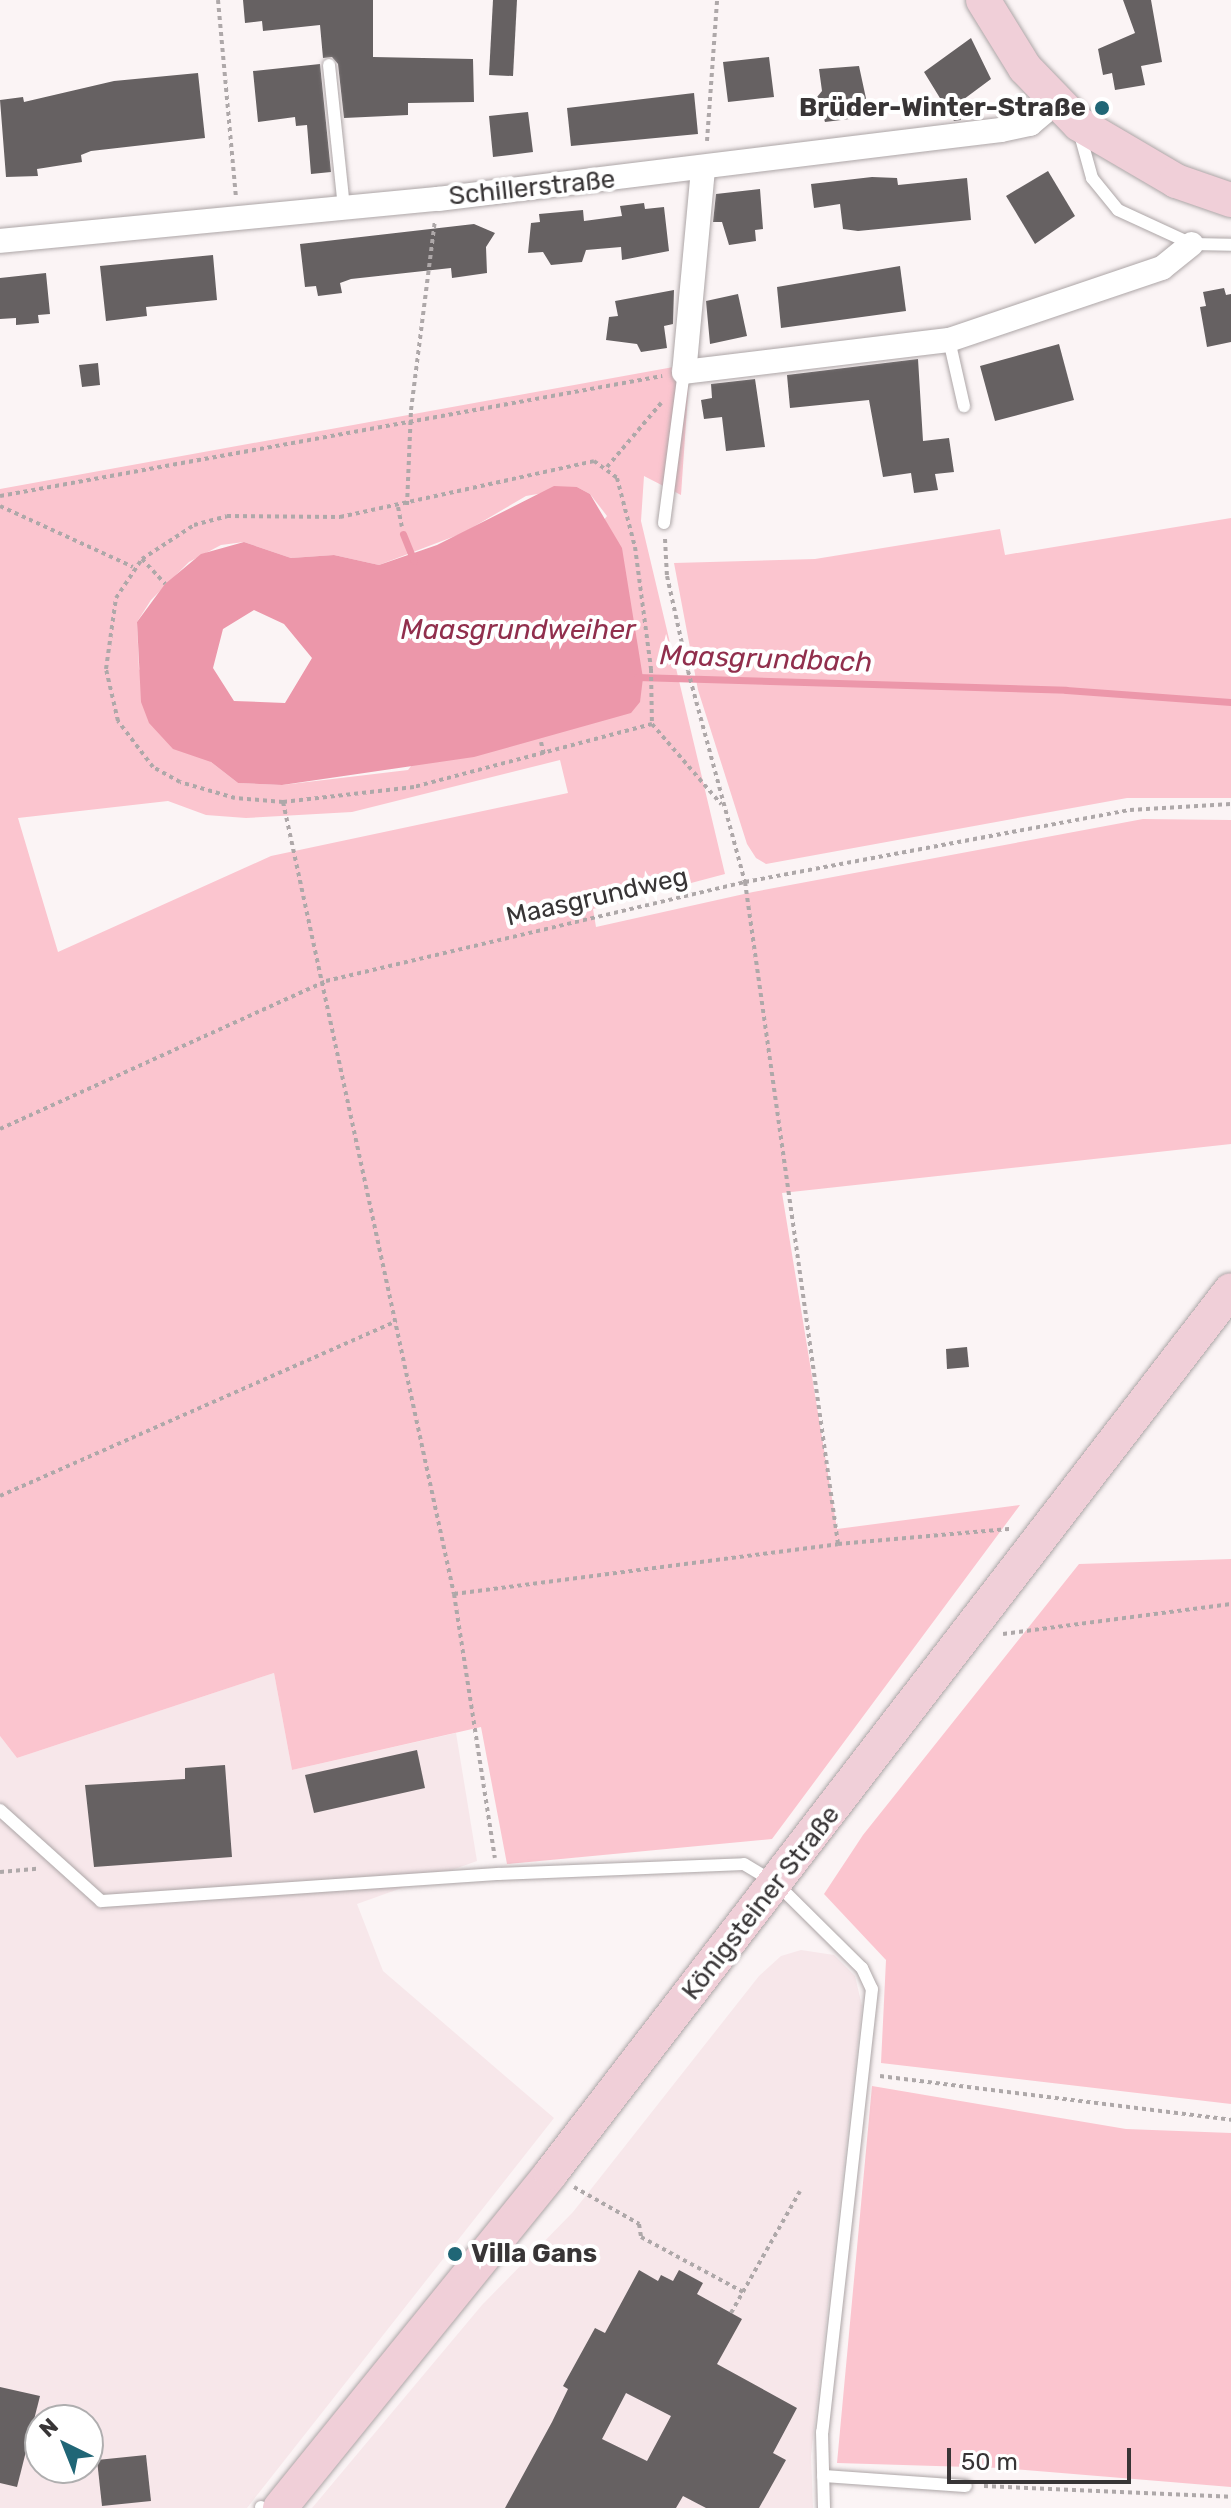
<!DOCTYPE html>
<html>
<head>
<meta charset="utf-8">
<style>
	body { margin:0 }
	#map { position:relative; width:1231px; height:2508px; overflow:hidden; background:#fbf4f5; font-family:Rubik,sans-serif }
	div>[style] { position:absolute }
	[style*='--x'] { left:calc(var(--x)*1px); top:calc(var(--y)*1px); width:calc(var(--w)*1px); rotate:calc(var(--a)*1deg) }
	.built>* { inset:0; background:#f7e7ea }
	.green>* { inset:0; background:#fbc5cf }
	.water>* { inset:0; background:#ec97aa }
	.stream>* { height:7px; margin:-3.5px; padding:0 3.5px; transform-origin:3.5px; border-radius:3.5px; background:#ec97aa }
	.building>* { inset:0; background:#666162 }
	.path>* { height:4px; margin-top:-2px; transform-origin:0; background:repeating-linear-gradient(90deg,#aea8a9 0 4px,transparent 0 8px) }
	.roads { filter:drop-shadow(0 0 2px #ada6a7) drop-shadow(0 0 2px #ada6a7) }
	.lane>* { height:12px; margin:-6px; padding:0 6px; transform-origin:6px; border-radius:6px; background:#fff }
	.street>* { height:24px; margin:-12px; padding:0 12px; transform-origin:12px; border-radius:12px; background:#fff }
	.secondary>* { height:34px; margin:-17px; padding:0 17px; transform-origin:17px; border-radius:17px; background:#f0cfd8 }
	.dots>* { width:22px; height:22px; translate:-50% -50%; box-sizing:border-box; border:4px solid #fff; border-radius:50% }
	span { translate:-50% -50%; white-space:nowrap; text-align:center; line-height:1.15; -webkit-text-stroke:8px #fff; paint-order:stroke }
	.poi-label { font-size:26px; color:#383536; font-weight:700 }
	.right { translate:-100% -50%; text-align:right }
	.left { translate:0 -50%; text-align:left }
	.street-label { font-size:26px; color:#383536 }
	.water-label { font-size:28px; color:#912f4d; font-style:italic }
	.north { position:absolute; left:24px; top:2404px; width:80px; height:80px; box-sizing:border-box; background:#fff; border:2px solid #afaeaf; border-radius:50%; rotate:317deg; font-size:22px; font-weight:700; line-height:32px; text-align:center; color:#383536 }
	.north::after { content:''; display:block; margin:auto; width:28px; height:36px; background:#206676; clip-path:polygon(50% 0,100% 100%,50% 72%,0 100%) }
	.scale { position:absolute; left:947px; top:2448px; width:184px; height:36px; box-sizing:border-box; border:4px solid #383536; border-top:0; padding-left:10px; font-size:24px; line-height:28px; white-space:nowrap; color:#383536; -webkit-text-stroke:6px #fff; paint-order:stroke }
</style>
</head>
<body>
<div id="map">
	<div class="built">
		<i style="clip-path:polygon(evenodd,274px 1673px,292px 1770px,456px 1733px,477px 1861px,357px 1904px,383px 1971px,554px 2118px,247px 2508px,0 2508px,0 1736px,17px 1758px,274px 1673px,40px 2420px,88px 2420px,88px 2468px,40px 2468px,40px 2420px)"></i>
		<i style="clip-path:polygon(801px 1950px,834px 1955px,855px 1976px,862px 2006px,811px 2456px,813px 2508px,312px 2508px,482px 2305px,573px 2212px,759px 1976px,781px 1956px)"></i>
	</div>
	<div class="green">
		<i style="clip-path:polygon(evenodd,690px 364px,681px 495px,644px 476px,641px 521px,725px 874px,593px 909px,596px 927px,753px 892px,1143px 819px,1231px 820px,1231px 1144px,782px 1193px,837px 1529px,1020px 1505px,772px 1839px,507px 1864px,481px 1727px,292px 1770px,274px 1673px,17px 1758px,0 1736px,0 489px,690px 364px,577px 487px,590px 494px,607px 516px,408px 770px,282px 785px,238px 783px,211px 762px,139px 669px,137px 622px,151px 600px,189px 562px,221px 545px,244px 542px,291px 558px,334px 555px,379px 565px,463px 533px,526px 496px,577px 487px,690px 364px,560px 760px,568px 793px,271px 856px,58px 952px,18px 818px,168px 801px,206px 815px,246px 818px,352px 812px,560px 760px)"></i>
		<i style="clip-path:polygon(1231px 518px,1231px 798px,1127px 798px,766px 864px,756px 858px,747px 844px,698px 690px,674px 563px,815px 559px,1000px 529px,1005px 555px)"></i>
		<i style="clip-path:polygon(1231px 1559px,1231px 2104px,881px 2063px,886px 1960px,824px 1894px,863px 1835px,1079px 1564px)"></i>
		<i style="clip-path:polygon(872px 2086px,1126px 2129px,1231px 2133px,1231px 2487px,1002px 2468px,837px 2463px)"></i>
	</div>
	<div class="water">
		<i style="clip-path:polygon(evenodd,554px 486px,577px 487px,590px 494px,622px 548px,643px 678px,640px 702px,631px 713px,474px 757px,282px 785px,238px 783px,211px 762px,173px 749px,149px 723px,141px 702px,137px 622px,165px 584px,201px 554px,244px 542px,291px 558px,334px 555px,379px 565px,437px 545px,554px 486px,254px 610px,284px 624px,312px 658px,285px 703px,234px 701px,213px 668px,223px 629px,254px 610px)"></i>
	</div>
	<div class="stream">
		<i style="--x:403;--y:534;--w:29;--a:68"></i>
		<i style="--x:637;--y:677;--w:429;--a:1.7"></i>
		<i style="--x:1066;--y:690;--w:165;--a:4.2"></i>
	</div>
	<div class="building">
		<i style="clip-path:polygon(243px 0,373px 0,373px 57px,473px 59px,474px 102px,408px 103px,408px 115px,344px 118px,338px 64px,332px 57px,323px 58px,320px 25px,263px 31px,262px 21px,245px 23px)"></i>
		<i style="clip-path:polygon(493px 0,517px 0,513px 76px,489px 75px)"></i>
		<i style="clip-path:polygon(1123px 0,1151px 0,1162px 62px,1141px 66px,1145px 85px,1115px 90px,1112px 73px,1103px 75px,1098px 49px,1135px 33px)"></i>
		<i style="clip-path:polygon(971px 38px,991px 79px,960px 102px,961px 120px,954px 121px,924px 72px)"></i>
		<i style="clip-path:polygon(769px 57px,774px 97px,728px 102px,723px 62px)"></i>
		<i style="clip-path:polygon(320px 64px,331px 172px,311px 174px,307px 125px,296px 126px,295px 117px,258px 122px,253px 71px)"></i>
		<i style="clip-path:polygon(859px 66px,867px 103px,855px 104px,857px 118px,825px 122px,817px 97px,822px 91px,819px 69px)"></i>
		<i style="clip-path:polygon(198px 73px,205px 138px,91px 151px,81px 155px,82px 162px,37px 169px,38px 176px,6px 177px,0 100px,23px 97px,24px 102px,114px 81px)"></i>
		<i style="clip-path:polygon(694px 93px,698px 134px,571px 146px,567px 108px)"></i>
		<i style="clip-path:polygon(528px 112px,533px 152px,493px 157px,489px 116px)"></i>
		<i style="clip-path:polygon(1048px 171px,1075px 216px,1035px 244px,1006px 196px)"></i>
		<i style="clip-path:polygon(872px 177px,897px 178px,898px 185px,967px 178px,971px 220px,858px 231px,843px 229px,840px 204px,814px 208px,811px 184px)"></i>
		<i style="clip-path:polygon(760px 189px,763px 229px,755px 230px,756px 241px,729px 245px,722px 222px,713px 222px,716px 194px)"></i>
		<i style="clip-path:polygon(644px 203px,645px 209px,664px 207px,669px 251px,622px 260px,621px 247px,586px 250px,582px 262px,551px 265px,543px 252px,528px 253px,531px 223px,540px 222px,539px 214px,583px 210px,584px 221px,622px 216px,620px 206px)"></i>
		<i style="clip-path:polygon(474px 224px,495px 233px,486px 247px,487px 273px,452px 278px,451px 268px,351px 279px,340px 283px,342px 293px,318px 296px,316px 286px,305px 287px,300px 244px)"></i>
		<i style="clip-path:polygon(213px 255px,217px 300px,146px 307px,147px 316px,106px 321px,100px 266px)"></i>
		<i style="clip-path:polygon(900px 266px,906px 311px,781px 328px,777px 287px)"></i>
		<i style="clip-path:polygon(46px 273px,50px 314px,38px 315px,39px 323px,16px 325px,16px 318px,0 319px,0 278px)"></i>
		<i style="clip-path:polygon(1224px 288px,1226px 295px,1231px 294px,1231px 342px,1207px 347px,1200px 307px,1206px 306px,1203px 292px)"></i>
		<i style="clip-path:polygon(674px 290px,673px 324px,664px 326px,667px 348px,641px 352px,637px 344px,606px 340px,609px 317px,618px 316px,615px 301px)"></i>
		<i style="clip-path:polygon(738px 294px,747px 336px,710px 344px,706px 301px)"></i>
		<i style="clip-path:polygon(1059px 344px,1074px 400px,995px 421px,980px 366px)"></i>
		<i style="clip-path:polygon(918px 359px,923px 441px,949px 438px,954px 472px,935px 474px,938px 490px,914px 493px,911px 473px,883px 477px,869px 400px,790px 408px,787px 375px)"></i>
		<i style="clip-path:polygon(98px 363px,100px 385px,82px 387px,79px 365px)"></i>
		<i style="clip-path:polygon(755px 379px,765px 447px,726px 451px,722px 417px,704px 419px,701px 400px,712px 398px,711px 384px)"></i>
		<i style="clip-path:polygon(967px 1347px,969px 1367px,947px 1369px,946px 1349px)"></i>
		<i style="clip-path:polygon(417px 1750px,425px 1788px,314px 1813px,305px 1775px)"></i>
		<i style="clip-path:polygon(225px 1765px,232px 1857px,94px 1867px,85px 1785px,185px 1779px,185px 1768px)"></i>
		<i style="clip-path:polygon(evenodd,639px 2270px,658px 2281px,661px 2275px,673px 2281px,679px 2270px,703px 2283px,697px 2294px,742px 2319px,717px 2364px,797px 2408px,773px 2453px,786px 2460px,759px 2508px,706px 2508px,683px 2496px,676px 2508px,505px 2508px,552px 2422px,568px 2389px,563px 2386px,595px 2328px,605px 2333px,639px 2270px,626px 2393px,671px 2416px,647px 2461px,602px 2439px,626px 2393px)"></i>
		<i style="clip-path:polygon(0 2387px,40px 2396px,17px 2487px,0 2483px)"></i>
		<i style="clip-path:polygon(146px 2455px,151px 2501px,102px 2506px,97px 2460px)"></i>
	</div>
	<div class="path">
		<i style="--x:218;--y:0;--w:198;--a:84.8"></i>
		<i style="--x:707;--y:141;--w:141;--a:-85.9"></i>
		<i style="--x:594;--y:461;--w:29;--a:36"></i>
		<i style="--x:617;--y:478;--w:71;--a:75.4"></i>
		<i style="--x:635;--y:547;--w:123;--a:82.5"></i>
		<i style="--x:651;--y:669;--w:55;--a:89"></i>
		<i style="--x:652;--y:724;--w:246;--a:165.2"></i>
		<i style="--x:414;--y:787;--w:132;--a:173.5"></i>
		<i style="--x:283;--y:802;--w:48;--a:-175.2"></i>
		<i style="--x:235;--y:798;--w:57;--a:-163.8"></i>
		<i style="--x:180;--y:782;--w:31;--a:-151"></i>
		<i style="--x:153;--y:767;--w:58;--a:-127.3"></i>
		<i style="--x:118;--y:721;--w:53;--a:-103"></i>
		<i style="--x:106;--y:669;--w:72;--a:-82"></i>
		<i style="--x:116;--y:598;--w:47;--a:-56.3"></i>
		<i style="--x:142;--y:559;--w:62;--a:-33.2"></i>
		<i style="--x:194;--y:525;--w:34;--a:-15"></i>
		<i style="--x:227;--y:516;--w:113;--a:0.5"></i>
		<i style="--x:340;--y:517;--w:260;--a:-12.4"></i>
		<i style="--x:607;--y:467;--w:84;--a:-49.8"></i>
		<i style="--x:0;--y:496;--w:673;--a:-10.27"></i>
		<i style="--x:407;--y:505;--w:95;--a:-87.6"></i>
		<i style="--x:411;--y:410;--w:191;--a:-82.8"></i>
		<i style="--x:0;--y:506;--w:146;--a:24.6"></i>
		<i style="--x:398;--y:507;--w:20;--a:79"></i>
		<i style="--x:665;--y:539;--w:37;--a:87"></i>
		<i style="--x:667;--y:576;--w:97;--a:77.5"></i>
		<i style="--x:688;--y:671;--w:219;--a:74.9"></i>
		<i style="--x:745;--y:882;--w:669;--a:82"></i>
		<i style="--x:142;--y:559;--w:34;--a:47"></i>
		<i style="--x:652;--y:724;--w:106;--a:49.2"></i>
		<i style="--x:541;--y:742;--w:13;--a:77"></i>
		<i style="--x:283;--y:802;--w:810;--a:77.82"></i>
		<i style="--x:454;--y:1594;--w:267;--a:81.2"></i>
		<i style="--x:0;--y:1129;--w:358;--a:-24.4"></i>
		<i style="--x:326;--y:981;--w:431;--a:-13.3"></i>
		<i style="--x:745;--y:882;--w:392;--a:-10.6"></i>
		<i style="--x:1130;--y:810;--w:101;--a:-3.4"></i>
		<i style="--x:0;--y:1496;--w:433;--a:-23.8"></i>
		<i style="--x:454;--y:1594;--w:387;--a:-7.4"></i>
		<i style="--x:838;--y:1544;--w:174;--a:-5"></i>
		<i style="--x:1003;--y:1634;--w:230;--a:-7.5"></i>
		<i style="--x:0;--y:1872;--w:37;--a:-5"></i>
		<i style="--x:880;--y:2076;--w:354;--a:7.1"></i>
		<i style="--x:574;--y:2187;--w:75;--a:29.6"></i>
		<i style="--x:639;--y:2224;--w:13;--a:81"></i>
		<i style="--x:641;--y:2237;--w:116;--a:28.3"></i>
		<i style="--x:731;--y:2313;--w:140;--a:-60.5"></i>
		<i style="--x:984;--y:2486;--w:247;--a:2.5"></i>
	</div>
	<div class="roads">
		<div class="lane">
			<i style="--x:329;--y:65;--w:144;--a:84"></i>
			<i style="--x:1079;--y:131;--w:49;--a:74.5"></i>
			<i style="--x:1092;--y:178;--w:41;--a:50.9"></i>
			<i style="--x:1118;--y:210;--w:81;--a:24.7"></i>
			<i style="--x:1192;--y:244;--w:39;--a:1"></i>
			<i style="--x:949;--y:340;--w:68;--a:77.2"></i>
			<i style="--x:664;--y:523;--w:152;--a:-82.5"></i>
			<i style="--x:0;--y:1810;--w:136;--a:42"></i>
			<i style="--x:101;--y:1901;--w:398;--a:-3.9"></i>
			<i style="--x:498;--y:1874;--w:246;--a:-2.3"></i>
			<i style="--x:744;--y:1864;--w:39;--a:31"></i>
			<i style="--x:777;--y:1884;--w:120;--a:44.7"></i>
			<i style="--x:862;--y:1968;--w:23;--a:65"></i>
			<i style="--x:872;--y:1989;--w:446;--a:96.4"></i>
			<i style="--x:822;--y:2432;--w:76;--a:88.5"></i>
			<i style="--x:823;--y:2476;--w:143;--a:4"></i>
			<i style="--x:261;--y:2507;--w:1;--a:45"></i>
		</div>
		<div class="street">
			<i style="--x:703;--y:169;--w:204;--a:95.3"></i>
			<i style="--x:684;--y:372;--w:267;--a:-6.9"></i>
			<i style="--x:949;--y:340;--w:225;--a:-18.7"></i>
			<i style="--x:1162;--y:268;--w:38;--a:-39"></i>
			<i style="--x:0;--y:241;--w:440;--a:-5.5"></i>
			<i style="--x:438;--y:199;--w:567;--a:-6.99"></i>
			<i style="--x:1001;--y:130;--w:30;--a:-12"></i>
			<i style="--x:1030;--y:124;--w:33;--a:-40"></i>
		</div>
		<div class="secondary">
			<i style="--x:983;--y:0;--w:80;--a:58.3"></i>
			<i style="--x:1025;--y:68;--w:78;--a:46"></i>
			<i style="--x:1079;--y:124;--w:113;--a:30.4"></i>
			<i style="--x:1176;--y:181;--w:58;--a:19.1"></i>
			<i style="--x:280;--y:2508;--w:431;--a:-51"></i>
			<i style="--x:551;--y:2173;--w:1114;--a:-52.4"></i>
		</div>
	</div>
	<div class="dots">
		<i style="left:1102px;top:108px;background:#206676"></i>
		<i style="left:455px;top:2254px;background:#206676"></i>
	</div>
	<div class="poi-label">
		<span class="right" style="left:1086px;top:108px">Brüder-Winter-Straße</span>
		<span class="left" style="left:471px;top:2254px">Villa Gans</span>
	</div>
	<div class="street-label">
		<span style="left:532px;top:188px;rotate:-6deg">Schillerstraße</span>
		<span style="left:597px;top:897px;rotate:-13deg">Maasgrundweg</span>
		<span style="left:761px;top:1903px;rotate:-52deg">Königsteiner Straße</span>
	</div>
	<div class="water-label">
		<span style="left:518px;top:630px">Maasgrundweiher</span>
		<span style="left:766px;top:659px;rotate:2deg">Maasgrundbach</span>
	</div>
	<div class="north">N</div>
	<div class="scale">50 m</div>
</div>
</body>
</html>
